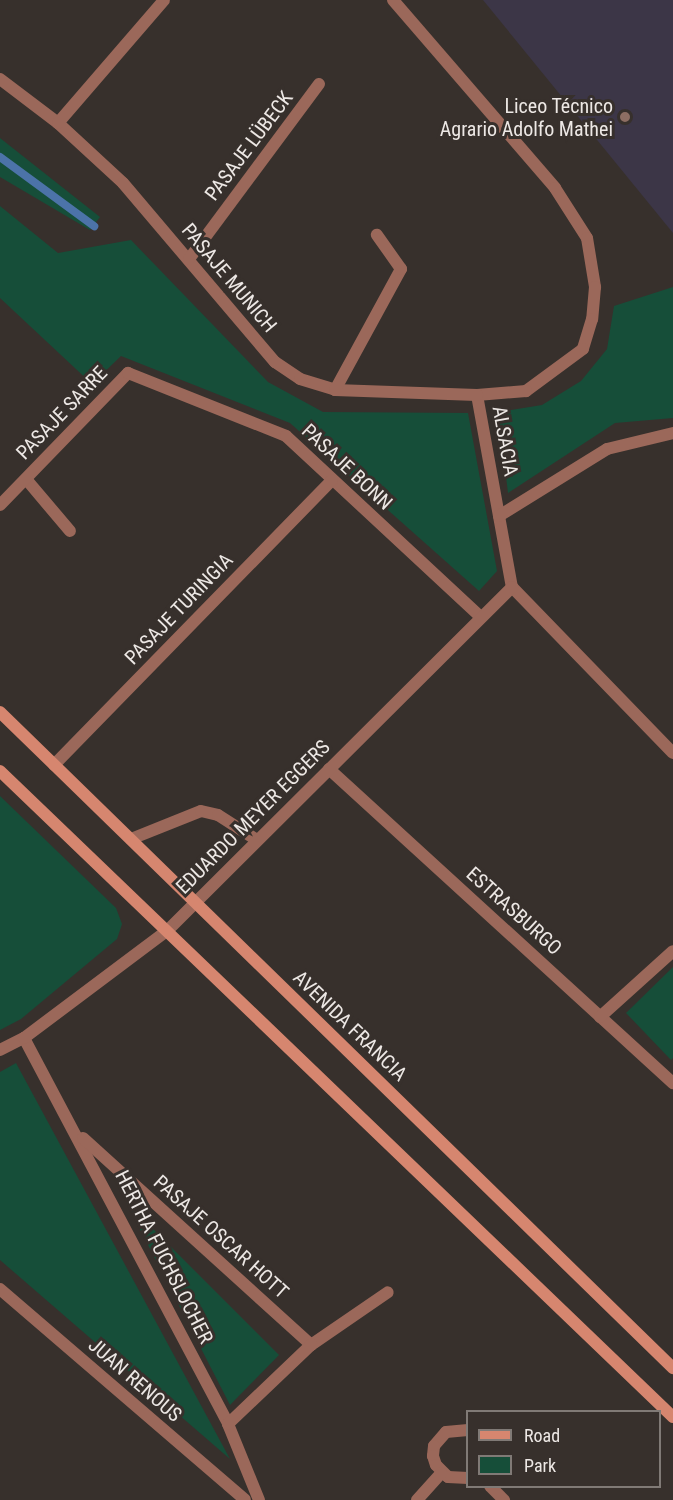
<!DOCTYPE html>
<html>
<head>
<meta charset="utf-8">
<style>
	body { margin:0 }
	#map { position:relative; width:673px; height:1500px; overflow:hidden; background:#37302c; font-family:"Roboto Condensed",sans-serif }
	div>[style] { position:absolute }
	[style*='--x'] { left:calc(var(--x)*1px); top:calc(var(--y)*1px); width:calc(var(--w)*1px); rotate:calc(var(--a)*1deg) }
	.education>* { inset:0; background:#3c3647 }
	.green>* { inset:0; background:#164e39 }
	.stream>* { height:8px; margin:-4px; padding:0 4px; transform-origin:4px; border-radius:4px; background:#4c73a8 }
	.service>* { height:12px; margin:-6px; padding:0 6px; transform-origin:6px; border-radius:6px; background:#9b685a }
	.minor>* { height:12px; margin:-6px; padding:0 6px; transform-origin:6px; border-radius:6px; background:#9b685a }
	.secondary>* { height:12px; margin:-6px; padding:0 6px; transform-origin:6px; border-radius:6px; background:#d6866f }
	.dots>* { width:16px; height:16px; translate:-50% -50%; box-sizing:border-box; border:3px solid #37302c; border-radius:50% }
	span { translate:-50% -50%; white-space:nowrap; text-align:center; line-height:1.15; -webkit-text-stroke:6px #37302c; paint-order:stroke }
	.poi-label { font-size:20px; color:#ede8e5 }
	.right { translate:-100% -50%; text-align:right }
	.street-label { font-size:20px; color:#ede8e5 }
	.legend { position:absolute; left:466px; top:1410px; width:195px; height:78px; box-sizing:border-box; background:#37302c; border:2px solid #807a76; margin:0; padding:8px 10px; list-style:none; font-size:18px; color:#ede8e5 }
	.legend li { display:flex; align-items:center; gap:12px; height:30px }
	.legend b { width:30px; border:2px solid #807a76 }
</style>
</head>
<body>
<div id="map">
	<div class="education">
		<i style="clip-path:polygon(483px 0,673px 0,673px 233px)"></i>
	</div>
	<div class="green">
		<i style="clip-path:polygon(0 138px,100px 217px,90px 230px,0 177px)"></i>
		<i style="clip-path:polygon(0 206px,58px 253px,131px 240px,268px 382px,323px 412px,468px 413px,497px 571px,479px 591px,290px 423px,121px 356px,92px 384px,0 298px)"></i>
		<i style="clip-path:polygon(673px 287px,673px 418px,615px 423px,508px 493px,498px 412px,542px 405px,581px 381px,607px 349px,614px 306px)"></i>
		<i style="clip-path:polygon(0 796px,116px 908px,122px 924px,117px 939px,21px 1019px,0 1030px)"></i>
		<i style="clip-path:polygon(673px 967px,673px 1058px,671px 1060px,626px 1013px)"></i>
		<i style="clip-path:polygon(16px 1063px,230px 1459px,0 1260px,0 1072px)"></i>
		<i style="clip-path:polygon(126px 1202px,279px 1355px,230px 1405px)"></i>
	</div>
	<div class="stream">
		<i style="--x:0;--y:157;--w:117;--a:36.3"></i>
	</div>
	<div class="service">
		<i style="--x:131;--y:839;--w:75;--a:-21.8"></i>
		<i style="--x:201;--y:811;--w:17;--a:13"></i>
		<i style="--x:218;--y:815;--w:46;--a:32.7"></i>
	</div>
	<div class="minor">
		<i style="--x:393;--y:0;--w:248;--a:49.2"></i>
		<i style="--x:555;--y:188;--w:59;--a:57.4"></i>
		<i style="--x:587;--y:238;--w:50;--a:80.7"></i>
		<i style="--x:595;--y:287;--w:32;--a:95"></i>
		<i style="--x:592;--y:319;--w:31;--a:107"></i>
		<i style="--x:583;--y:349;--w:71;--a:143.6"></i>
		<i style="--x:526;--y:391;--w:49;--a:175.3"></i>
		<i style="--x:477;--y:395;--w:195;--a:79.7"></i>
		<i style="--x:512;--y:587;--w:231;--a:45.9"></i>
		<i style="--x:0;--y:79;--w:73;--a:37.2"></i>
		<i style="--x:58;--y:123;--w:88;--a:42.7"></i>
		<i style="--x:123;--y:183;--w:235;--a:49.7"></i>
		<i style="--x:275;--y:362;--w:30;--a:34"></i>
		<i style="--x:300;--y:379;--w:37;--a:17"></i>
		<i style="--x:335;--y:390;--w:142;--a:2"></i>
		<i style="--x:58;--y:123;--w:162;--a:-49.2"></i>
		<i style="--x:189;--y:259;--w:218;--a:-53.4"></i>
		<i style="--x:335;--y:390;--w:138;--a:-61.4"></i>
		<i style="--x:401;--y:269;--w:42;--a:-125.2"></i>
		<i style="--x:26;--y:479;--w:68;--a:49.8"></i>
		<i style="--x:0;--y:505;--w:184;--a:-45.9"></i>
		<i style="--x:128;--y:373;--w:170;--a:21.7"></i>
		<i style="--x:286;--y:436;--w:266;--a:42.9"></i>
		<i style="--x:499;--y:516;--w:127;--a:-31.8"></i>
		<i style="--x:607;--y:449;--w:68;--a:-13.6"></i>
		<i style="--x:54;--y:765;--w:398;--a:-45.7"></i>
		<i style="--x:329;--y:769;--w:466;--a:42.4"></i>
		<i style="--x:600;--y:1017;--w:98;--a:-42.1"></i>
		<i style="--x:24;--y:1038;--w:437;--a:62.1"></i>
		<i style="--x:228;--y:1424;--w:82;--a:67.8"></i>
		<i style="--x:0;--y:1050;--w:27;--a:-27"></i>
		<i style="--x:24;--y:1038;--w:180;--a:-36.9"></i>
		<i style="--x:168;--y:930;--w:486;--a:-44.9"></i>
		<i style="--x:83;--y:1138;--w:308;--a:42.2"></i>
		<i style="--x:311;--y:1345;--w:93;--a:-34.5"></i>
		<i style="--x:0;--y:1289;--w:323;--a:40.7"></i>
		<i style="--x:228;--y:1424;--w:115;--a:-43.6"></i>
		<i style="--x:468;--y:1430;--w:22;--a:175"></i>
		<i style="--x:446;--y:1432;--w:18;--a:131"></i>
		<i style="--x:434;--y:1446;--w:10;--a:96"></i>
		<i style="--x:433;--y:1456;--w:9;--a:72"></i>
		<i style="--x:436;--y:1465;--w:17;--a:45"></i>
		<i style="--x:448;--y:1477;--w:20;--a:3"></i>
		<i style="--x:490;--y:1486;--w:20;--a:45"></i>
		<i style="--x:417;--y:1500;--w:36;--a:-48"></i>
	</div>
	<div class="secondary">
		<i style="--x:0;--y:712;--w:940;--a:44.27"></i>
		<i style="--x:0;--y:771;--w:933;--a:43.83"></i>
	</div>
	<div class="dots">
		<i style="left:625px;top:117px;background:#8d6e63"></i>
	</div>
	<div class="poi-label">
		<span class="right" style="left:613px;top:118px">Liceo Técnico<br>Agrario Adolfo Mathei</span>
	</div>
	<div class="street-label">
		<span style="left:249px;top:146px;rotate:-53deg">PASAJE LÜBECK</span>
		<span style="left:229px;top:278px;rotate:50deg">PASAJE MUNICH</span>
		<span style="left:62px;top:413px;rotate:-46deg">PASAJE SARRE</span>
		<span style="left:505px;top:441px;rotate:80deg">ALSACIA</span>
		<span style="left:347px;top:467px;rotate:43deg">PASAJE BONN</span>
		<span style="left:179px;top:609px;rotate:-46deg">PASAJE TURINGIA</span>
		<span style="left:253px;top:817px;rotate:-45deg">EDUARDO MEYER EGGERS</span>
		<span style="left:514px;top:911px;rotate:42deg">ESTRASBURGO</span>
		<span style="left:350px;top:1026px;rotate:44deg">AVENIDA FRANCIA</span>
		<span style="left:221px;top:1237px;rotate:42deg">PASAJE OSCAR HOTT</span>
		<span style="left:164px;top:1257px;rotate:63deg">HERTHA FUCHSLOCHER</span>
		<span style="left:135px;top:1380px;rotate:41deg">JUAN RENOUS</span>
	</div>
	<ul class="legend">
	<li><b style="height:8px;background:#d6866f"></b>Road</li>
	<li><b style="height:16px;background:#164e39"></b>Park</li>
	</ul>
</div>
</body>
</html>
